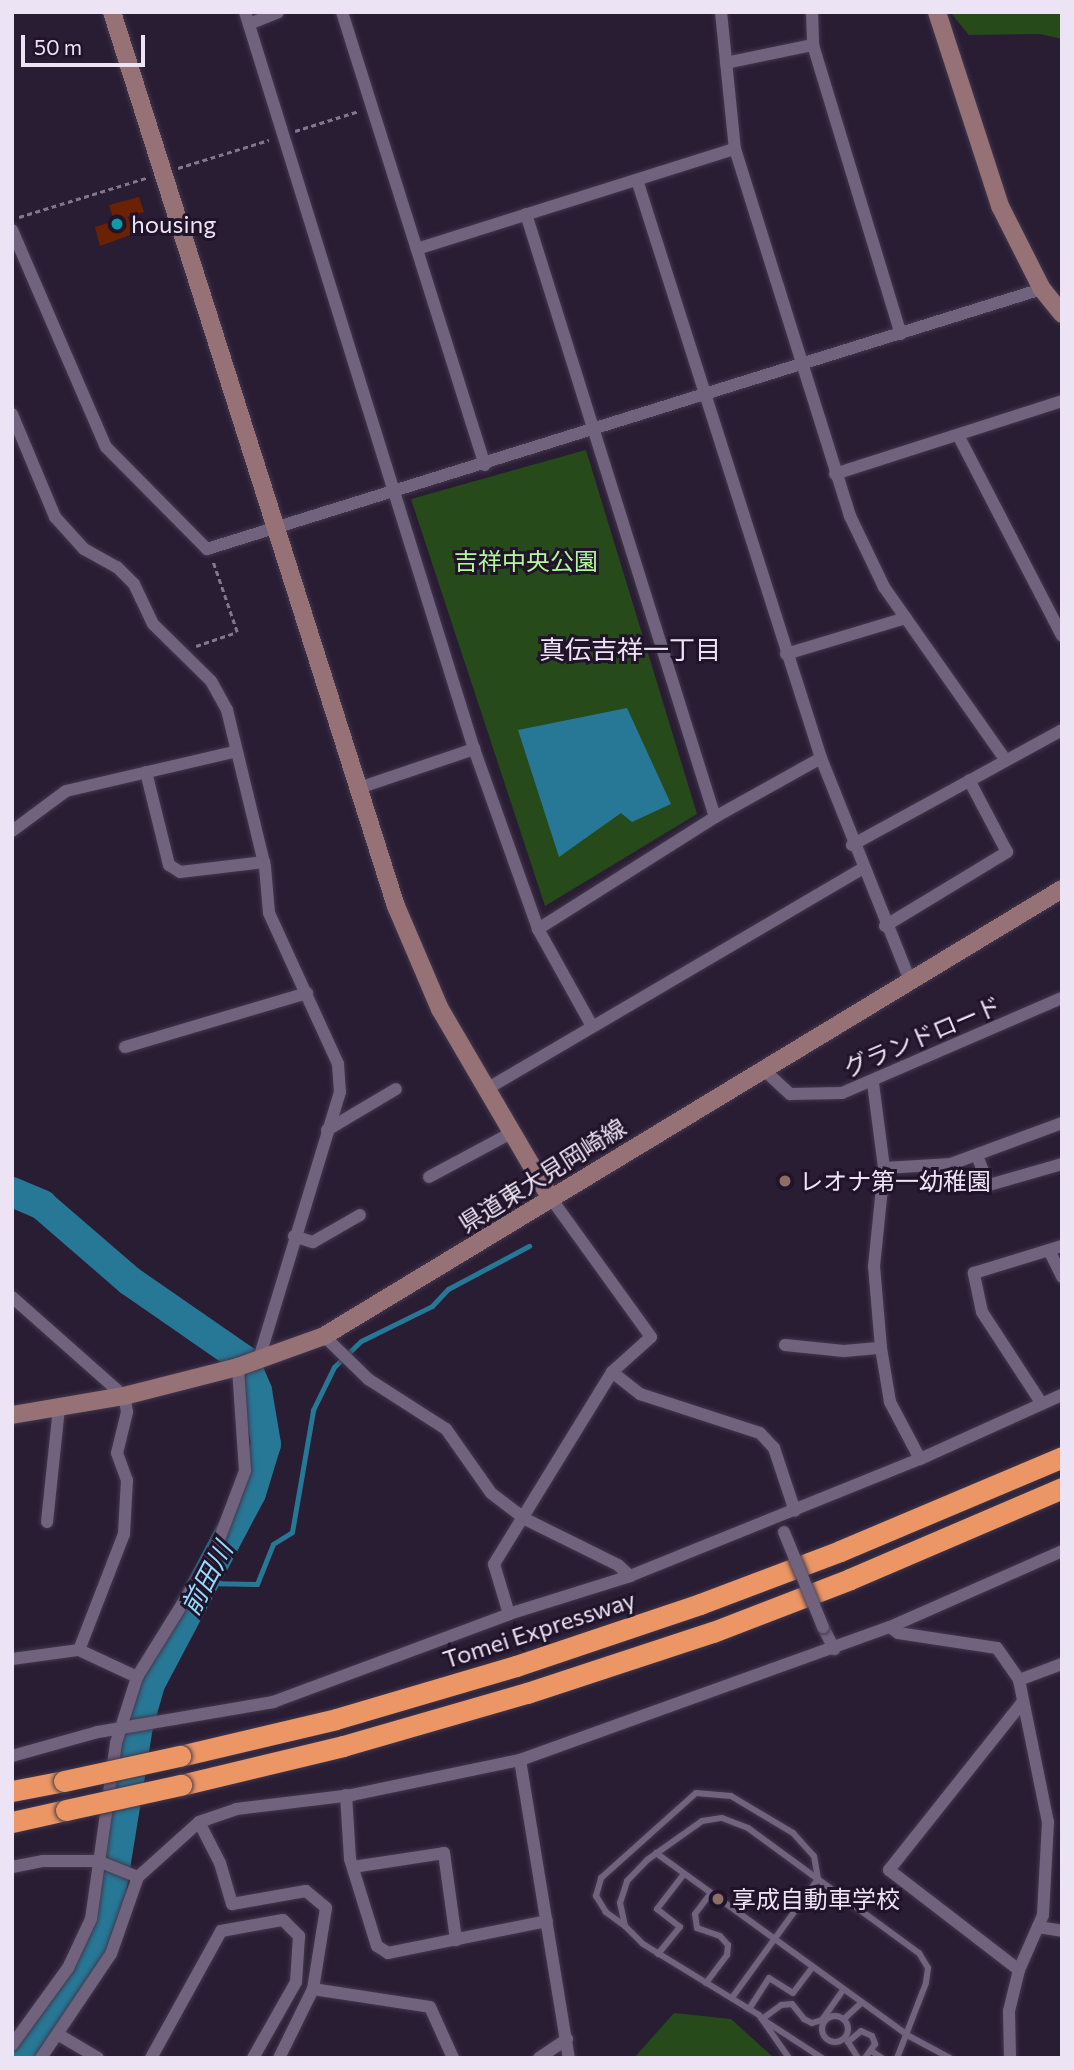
<!DOCTYPE html>
<html>
<head>
<meta charset="utf-8">
<style>
	body { margin:0 }
	#map { position:relative; width:1074px; height:2070px; overflow:hidden; background:#291d34; font-family:Commissioner,"Noto Sans JP",sans-serif }
	div>[style] { position:absolute }
	[style*='--x'] { left:calc(var(--x)*1px); top:calc(var(--y)*1px); width:calc(var(--w)*1px); rotate:calc(var(--a)*1deg) }
	.green>* { inset:0; background:#274a1b }
	.water>* { inset:0; background:#277896 }
	.stream>* { height:5px; margin:-2.5px; padding:0 2.5px; transform-origin:2.5px; border-radius:2.5px; background:#277896 }
	.river>* { height:30px; margin:-15px; padding:0 15px; transform-origin:15px; border-radius:15px; background:#277896 }
	.building>* { inset:0; background:#6b2203 }
	.path>* { height:2.5px; margin-top:-1.25px; transform-origin:0; background:repeating-linear-gradient(90deg,#82788c 0 5px,transparent 0 8.5px) }
	.roads { filter:drop-shadow(0 0 2px #42374c) drop-shadow(0 0 2px #42374c) }
	.lane>* { height:6px; margin:-3px; padding:0 3px; transform-origin:3px; border-radius:3px; background:#71637e }
	.lane>.ring { margin:-3px; padding:0; box-sizing:content-box; background:none; border:6px solid #71637e; border-radius:50% }
	.street>* { height:12px; margin:-6px; padding:0 6px; transform-origin:6px; border-radius:6px; background:#71637e }
	.secondary>* { height:18px; margin:-9px; padding:0 9px; transform-origin:9px; border-radius:9px; background:#967276 }
	.highway>* { height:21px; margin:-10.5px; padding:0 10.5px; transform-origin:10.5px; border-radius:10.5px; background:#eb9664 }
	.bridges { filter:drop-shadow(0 0 2px #42374c) drop-shadow(0 0 2px #42374c) }
	.street-bridge>* { height:12px; margin:-6px; padding:0 6px; transform-origin:6px; border-radius:6px; background:#71637e }
	.highway-bridge>* { height:21px; margin:-10.5px; padding:0 10.5px; transform-origin:10.5px; border-radius:10.5px; background:#eb9664 }
	.dots>* { width:19px; height:19px; translate:-50% -50%; box-sizing:border-box; border:4px solid #20132a; border-radius:50% }
	span { translate:-50% -50%; white-space:nowrap; text-align:center; line-height:1.15; -webkit-text-stroke:6px #20132a; paint-order:stroke }
	.poi-label { font-size:24px; color:#ece4f4 }
	.left { translate:0 -50%; text-align:left }
	.park-label { font-size:24px; color:#b2f89a }
	.street-label { font-size:24px; color:#ece4f4 }
	.neighbourhood-label { font-size:26px; color:#ece4f4 }
	.water-label { font-size:26px; color:#93dcfc; font-style:italic }
	.frame { position:absolute; inset:0; border:14px solid #ece4f4; pointer-events:none }
	.scale { position:absolute; left:21px; top:35px; width:124px; height:32px; box-sizing:border-box; border:4px solid #ece4f4; border-top:0; padding-left:9px; font-size:21px; line-height:24px; white-space:nowrap; color:#ece4f4; -webkit-text-stroke:5px #20132a; paint-order:stroke }
</style>
</head>
<body>
<div id="map">
	<div class="green">
		<i style="clip-path:polygon(950px 12px,1062px 12px,1062px 39px,1040px 34px,969px 35px)"></i>
		<i style="clip-path:polygon(586px 450px,697px 814px,545px 906px,411px 499px)"></i>
		<i style="clip-path:polygon(674px 2013px,731px 2019px,774px 2058px,634px 2058px)"></i>
	</div>
	<div class="water">
		<i style="clip-path:polygon(627px 708px,671px 804px,632px 822px,621px 813px,559px 857px,518px 730px)"></i>
	</div>
	<div class="stream">
		<i style="--x:206;--y:1583;--w:51;--a:1.1"></i>
		<i style="--x:257;--y:1584;--w:43;--a:-68.2"></i>
		<i style="--x:273;--y:1544;--w:22;--a:-32"></i>
		<i style="--x:292;--y:1532;--w:124;--a:-80.2"></i>
		<i style="--x:313;--y:1410;--w:48;--a:-64"></i>
		<i style="--x:334;--y:1367;--w:37;--a:-44"></i>
		<i style="--x:361;--y:1341;--w:79;--a:-26.2"></i>
		<i style="--x:432;--y:1306;--w:23;--a:-47"></i>
		<i style="--x:448;--y:1289;--w:92;--a:-28"></i>
	</div>
	<div class="river">
		<i style="--x:12;--y:1192;--w:33;--a:23"></i>
		<i style="--x:42;--y:1205;--w:116;--a:40.8"></i>
		<i style="--x:130;--y:1281;--w:139;--a:34.7"></i>
		<i style="--x:244;--y:1360;--w:34;--a:67"></i>
		<i style="--x:257;--y:1391;--w:54;--a:80.4"></i>
		<i style="--x:266;--y:1444;--w:51;--a:107"></i>
		<i style="--x:251;--y:1493;--w:216;--a:117.9"></i>
		<i style="--x:150;--y:1684;--w:44;--a:105.9"></i>
		<i style="--x:138;--y:1726;--w:187;--a:99.2"></i>
		<i style="--x:108;--y:1911;--w:64;--a:111"></i>
		<i style="--x:85;--y:1971;--w:107;--a:125.9"></i>
	</div>
	<div class="building">
		<i style="clip-path:polygon(139px 197px,144px 212px,128px 217px,133px 234px,100px 246px,95px 227px,114px 221px,109px 205px)"></i>
	</div>
	<div class="path">
		<i style="--x:295;--y:131;--w:67;--a:-17.4"></i>
		<i style="--x:178;--y:168;--w:95;--a:-17.1"></i>
		<i style="--x:19;--y:217;--w:133;--a:-17.1"></i>
		<i style="--x:196;--y:646;--w:43;--a:-18.9"></i>
		<i style="--x:237;--y:632;--w:74;--a:-108.9"></i>
	</div>
	<div class="roads">
		<div class="lane">
			<i style="--x:656;--y:1853;--w:310;--a:35.9"></i>
			<i style="--x:907;--y:2035;--w:49;--a:28.1"></i>
			<i style="--x:625;--y:1926;--w:24;--a:-144"></i>
			<i style="--x:606;--y:1912;--w:19;--a:-122"></i>
			<i style="--x:596;--y:1896;--w:19;--a:-74"></i>
			<i style="--x:601;--y:1878;--w:127;--a:-41.8"></i>
			<i style="--x:696;--y:1793;--w:35;--a:5"></i>
			<i style="--x:731;--y:1796;--w:72;--a:30.8"></i>
			<i style="--x:793;--y:1833;--w:31;--a:48"></i>
			<i style="--x:814;--y:1856;--w:23;--a:80"></i>
			<i style="--x:818;--y:1879;--w:147;--a:125.9"></i>
			<i style="--x:658;--y:1954;--w:35;--a:-51"></i>
			<i style="--x:680;--y:1927;--w:29;--a:-142"></i>
			<i style="--x:657;--y:1909;--w:44;--a:-52.4"></i>
			<i style="--x:706;--y:1983;--w:35;--a:-53"></i>
			<i style="--x:727;--y:1955;--w:10;--a:-84"></i>
			<i style="--x:728;--y:1945;--w:12;--a:-132"></i>
			<i style="--x:720;--y:1936;--w:24;--a:-161"></i>
			<i style="--x:697;--y:1928;--w:14;--a:-98"></i>
			<i style="--x:695;--y:1914;--w:25;--a:-53"></i>
			<i style="--x:749;--y:2009;--w:37;--a:-57"></i>
			<i style="--x:769;--y:1978;--w:28;--a:32"></i>
			<i style="--x:793;--y:1993;--w:31;--a:-53"></i>
			<i class="ring" style="left:822px;top:2016px;width:20px;height:20px"></i>
			<i style="--x:844;--y:2019;--w:23;--a:-43"></i>
			<i style="--x:873;--y:2052;--w:11;--a:34"></i>
			<i style="--x:789;--y:2058;--w:52;--a:-124.9"></i>
			<i style="--x:759;--y:2015;--w:136;--a:-148.5"></i>
			<i style="--x:643;--y:1944;--w:25;--a:-135"></i>
			<i style="--x:625;--y:1926;--w:24;--a:-102"></i>
			<i style="--x:620;--y:1903;--w:23;--a:-72"></i>
			<i style="--x:627;--y:1881;--w:29;--a:-46"></i>
			<i style="--x:647;--y:1860;--w:67;--a:-35.3"></i>
			<i style="--x:702;--y:1821;--w:20;--a:-9"></i>
			<i style="--x:722;--y:1818;--w:28;--a:21"></i>
			<i style="--x:748;--y:1828;--w:212;--a:36.2"></i>
			<i style="--x:919;--y:1953;--w:17;--a:59"></i>
			<i style="--x:928;--y:1968;--w:15;--a:98"></i>
			<i style="--x:926;--y:1983;--w:80;--a:111.1"></i>
			<i style="--x:822;--y:2058;--w:72;--a:-147"></i>
			<i style="--x:762;--y:2019;--w:24;--a:-36"></i>
			<i style="--x:781;--y:2005;--w:11;--a:-5"></i>
			<i style="--x:792;--y:2004;--w:19;--a:51"></i>
			<i style="--x:804;--y:2019;--w:9;--a:27"></i>
			<i style="--x:812;--y:2023;--w:10;--a:-17"></i>
			<i style="--x:822;--y:2020;--w:37;--a:-55"></i>
			<i style="--x:858;--y:2058;--w:19;--a:-122"></i>
			<i style="--x:848;--y:2042;--w:17;--a:-40"></i>
			<i style="--x:861;--y:2031;--w:12;--a:24"></i>
			<i style="--x:872;--y:2036;--w:9;--a:69"></i>
			<i style="--x:875;--y:2044;--w:17;--a:126"></i>
		</div>
		<div class="street">
			<i style="--x:245;--y:12;--w:772;--a:72.74"></i>
			<i style="--x:474;--y:749;--w:191;--a:70.4"></i>
			<i style="--x:538;--y:929;--w:111;--a:60.9"></i>
			<i style="--x:342;--y:12;--w:475;--a:72.5"></i>
			<i style="--x:721;--y:12;--w:138;--a:84.2"></i>
			<i style="--x:735;--y:149;--w:385;--a:72.6"></i>
			<i style="--x:850;--y:516;--w:79;--a:64.4"></i>
			<i style="--x:884;--y:587;--w:210;--a:54.9"></i>
			<i style="--x:812;--y:12;--w:33;--a:88"></i>
			<i style="--x:813;--y:45;--w:302;--a:73.1"></i>
			<i style="--x:249;--y:24;--w:31;--a:-22"></i>
			<i style="--x:726;--y:63;--w:89;--a:-11.7"></i>
			<i style="--x:637;--y:180;--w:607;--a:72.34"></i>
			<i style="--x:821;--y:758;--w:240;--a:68.2"></i>
			<i style="--x:526;--y:214;--w:632;--a:72.6"></i>
			<i style="--x:12;--y:230;--w:236;--a:66.6"></i>
			<i style="--x:106;--y:447;--w:144;--a:45.3"></i>
			<i style="--x:207;--y:549;--w:875;--a:-17.3"></i>
			<i style="--x:417;--y:249;--w:333;--a:-17.5"></i>
			<i style="--x:12;--y:414;--w:112;--a:67.3"></i>
			<i style="--x:55;--y:517;--w:43;--a:47.8"></i>
			<i style="--x:84;--y:549;--w:38;--a:29"></i>
			<i style="--x:117;--y:567;--w:24;--a:45"></i>
			<i style="--x:134;--y:584;--w:44;--a:64.6"></i>
			<i style="--x:153;--y:624;--w:81;--a:44.5"></i>
			<i style="--x:211;--y:681;--w:33;--a:61"></i>
			<i style="--x:227;--y:710;--w:162;--a:76.4"></i>
			<i style="--x:265;--y:867;--w:46;--a:85"></i>
			<i style="--x:269;--y:913;--w:166;--a:65.4"></i>
			<i style="--x:338;--y:1064;--w:28;--a:86"></i>
			<i style="--x:340;--y:1092;--w:278;--a:106.9"></i>
			<i style="--x:958;--y:435;--w:226;--a:62.6"></i>
			<i style="--x:835;--y:474;--w:238;--a:-17.8"></i>
			<i style="--x:786;--y:654;--w:125;--a:-16.7"></i>
			<i style="--x:146;--y:772;--w:96;--a:76.1"></i>
			<i style="--x:169;--y:865;--w:13;--a:32"></i>
			<i style="--x:180;--y:872;--w:85;--a:-6.8"></i>
			<i style="--x:356;--y:789;--w:125;--a:-18.7"></i>
			<i style="--x:12;--y:831;--w:67;--a:-36.5"></i>
			<i style="--x:66;--y:791;--w:172;--a:-13.1"></i>
			<i style="--x:852;--y:845;--w:239;--a:-28.7"></i>
			<i style="--x:885;--y:926;--w:143;--a:-31.2"></i>
			<i style="--x:1007;--y:852;--w:81;--a:-117.8"></i>
			<i style="--x:538;--y:929;--w:209;--a:-32.3"></i>
			<i style="--x:715;--y:817;--w:121;--a:-29.1"></i>
			<i style="--x:125;--y:1047;--w:190;--a:-16.5"></i>
			<i style="--x:763;--y:1069;--w:37;--a:43"></i>
			<i style="--x:790;--y:1094;--w:52;--a:-1.1"></i>
			<i style="--x:842;--y:1093;--w:240;--a:-23.4"></i>
			<i style="--x:873;--y:1083;--w:86;--a:82.6"></i>
			<i style="--x:884;--y:1168;--w:99;--a:95.8"></i>
			<i style="--x:874;--y:1266;--w:82;--a:85.1"></i>
			<i style="--x:881;--y:1348;--w:55;--a:80.5"></i>
			<i style="--x:890;--y:1402;--w:64;--a:62.2"></i>
			<i style="--x:485;--y:1090;--w:437;--a:-30.4"></i>
			<i style="--x:327;--y:1130;--w:80;--a:-30.7"></i>
			<i style="--x:977;--y:1156;--w:31;--a:68"></i>
			<i style="--x:989;--y:1185;--w:76;--a:-16"></i>
			<i style="--x:884;--y:1168;--w:67;--a:-3.4"></i>
			<i style="--x:951;--y:1164;--w:118;--a:-20.3"></i>
			<i style="--x:429;--y:1177;--w:93;--a:-28.2"></i>
			<i style="--x:294;--y:1236;--w:20;--a:18"></i>
			<i style="--x:313;--y:1242;--w:54;--a:-29.9"></i>
			<i style="--x:1049;--y:1250;--w:30;--a:64"></i>
			<i style="--x:12;--y:1297;--w:149;--a:41.5"></i>
			<i style="--x:124;--y:1396;--w:16;--a:79"></i>
			<i style="--x:127;--y:1412;--w:42;--a:103.7"></i>
			<i style="--x:117;--y:1453;--w:29;--a:70"></i>
			<i style="--x:127;--y:1480;--w:54;--a:93.2"></i>
			<i style="--x:124;--y:1534;--w:124;--a:111.2"></i>
			<i style="--x:79;--y:1650;--w:64;--a:25"></i>
			<i style="--x:324;--y:1336;--w:62;--a:44.3"></i>
			<i style="--x:368;--y:1379;--w:93;--a:32.7"></i>
			<i style="--x:446;--y:1429;--w:78;--a:54.9"></i>
			<i style="--x:491;--y:1493;--w:43;--a:37.4"></i>
			<i style="--x:525;--y:1519;--w:104;--a:26.3"></i>
			<i style="--x:618;--y:1565;--w:16;--a:43"></i>
			<i style="--x:785;--y:1345;--w:59;--a:5.8"></i>
			<i style="--x:844;--y:1351;--w:37;--a:-5"></i>
			<i style="--x:612;--y:1372;--w:36;--a:38"></i>
			<i style="--x:640;--y:1394;--w:126;--a:18"></i>
			<i style="--x:760;--y:1433;--w:21;--a:47"></i>
			<i style="--x:774;--y:1448;--w:66;--a:71.6"></i>
			<i style="--x:1042;--y:1404;--w:110;--a:-123.1"></i>
			<i style="--x:982;--y:1312;--w:40;--a:-102"></i>
			<i style="--x:974;--y:1273;--w:92;--a:-17.1"></i>
			<i style="--x:47;--y:1522;--w:116;--a:-84"></i>
			<i style="--x:509;--y:1614;--w:52;--a:-106.7"></i>
			<i style="--x:494;--y:1564;--w:225;--a:-58.4"></i>
			<i style="--x:612;--y:1372;--w:52;--a:-41.9"></i>
			<i style="--x:651;--y:1337;--w:173;--a:-125.8"></i>
			<i style="--x:823;--y:1627;--w:25;--a:63"></i>
			<i style="--x:890;--y:1627;--w:188;--a:-23.8"></i>
			<i style="--x:12;--y:1659;--w:68;--a:-7.7"></i>
			<i style="--x:1019;--y:1680;--w:46;--a:-20.4"></i>
			<i style="--x:12;--y:1756;--w:89;--a:-15.6"></i>
			<i style="--x:98;--y:1732;--w:178;--a:-9.7"></i>
			<i style="--x:273;--y:1702;--w:252;--a:-20.4"></i>
			<i style="--x:509;--y:1614;--w:127;--a:-17.4"></i>
			<i style="--x:630;--y:1576;--w:313;--a:-22"></i>
			<i style="--x:920;--y:1459;--w:156;--a:-24.3"></i>
			<i style="--x:520;--y:1760;--w:302;--a:80.7"></i>
			<i style="--x:346;--y:1795;--w:64;--a:86.4"></i>
			<i style="--x:350;--y:1859;--w:91;--a:72.8"></i>
			<i style="--x:377;--y:1946;--w:13;--a:32"></i>
			<i style="--x:388;--y:1953;--w:162;--a:-11.4"></i>
			<i style="--x:199;--y:1822;--w:46;--a:62.9"></i>
			<i style="--x:220;--y:1863;--w:43;--a:73.7"></i>
			<i style="--x:232;--y:1904;--w:75;--a:-10"></i>
			<i style="--x:306;--y:1891;--w:26;--a:40"></i>
			<i style="--x:326;--y:1908;--w:82;--a:99.1"></i>
			<i style="--x:313;--y:1989;--w:77;--a:116.2"></i>
			<i style="--x:12;--y:1867;--w:32;--a:-11"></i>
			<i style="--x:43;--y:1861;--w:55;--a:0"></i>
			<i style="--x:98;--y:1861;--w:43;--a:21.8"></i>
			<i style="--x:353;--y:1867;--w:92;--a:-8.7"></i>
			<i style="--x:444;--y:1853;--w:88;--a:82.1"></i>
			<i style="--x:1038;--y:1927;--w:24;--a:9"></i>
			<i style="--x:1019;--y:1970;--w:164;--a:-142.4"></i>
			<i style="--x:889;--y:1870;--w:213;--a:-51.5"></i>
			<i style="--x:313;--y:1989;--w:118;--a:8.7"></i>
			<i style="--x:430;--y:2007;--w:56;--a:65.7"></i>
			<i style="--x:59;--y:2035;--w:45;--a:30.5"></i>
			<i style="--x:12;--y:2045;--w:95;--a:-54"></i>
			<i style="--x:68;--y:1968;--w:54;--a:-64.9"></i>
			<i style="--x:91;--y:1919;--w:178;--a:-81.9"></i>
			<i style="--x:116;--y:1743;--w:69;--a:-72.3"></i>
			<i style="--x:137;--y:1677;--w:146;--a:-58.2"></i>
			<i style="--x:214;--y:1553;--w:88;--a:-69.3"></i>
			<i style="--x:245;--y:1471;--w:104;--a:-93.9"></i>
			<i style="--x:41;--y:2058;--w:125;--a:-56.1"></i>
			<i style="--x:111;--y:1954;--w:82;--a:-70.7"></i>
			<i style="--x:138;--y:1877;--w:82;--a:-42"></i>
			<i style="--x:199;--y:1822;--w:39;--a:-19"></i>
			<i style="--x:236;--y:1809;--w:117;--a:-6.9"></i>
			<i style="--x:352;--y:1795;--w:172;--a:-11.8"></i>
			<i style="--x:520;--y:1760;--w:393;--a:-19.8"></i>
			<i style="--x:890;--y:1627;--w:10;--a:37"></i>
			<i style="--x:898;--y:1633;--w:100;--a:8.6"></i>
			<i style="--x:997;--y:1648;--w:39;--a:55"></i>
			<i style="--x:1019;--y:1680;--w:145;--a:78.5"></i>
			<i style="--x:1048;--y:1822;--w:93;--a:93.1"></i>
			<i style="--x:1043;--y:1915;--w:60;--a:113.6"></i>
			<i style="--x:1019;--y:1970;--w:42;--a:103.7"></i>
			<i style="--x:1009;--y:2011;--w:47;--a:88.8"></i>
			<i style="--x:151;--y:2058;--w:145;--a:-61.1"></i>
			<i style="--x:221;--y:1931;--w:63;--a:-10.1"></i>
			<i style="--x:283;--y:1920;--w:23;--a:45"></i>
			<i style="--x:299;--y:1936;--w:46;--a:93.7"></i>
			<i style="--x:296;--y:1982;--w:87;--a:119.5"></i>
			<i style="--x:539;--y:2058;--w:34;--a:-34"></i>
		</div>
		<div class="secondary">
			<i style="--x:112;--y:12;--w:938;--a:72.38"></i>
			<i style="--x:396;--y:906;--w:112;--a:66.9"></i>
			<i style="--x:440;--y:1009;--w:218;--a:59.7"></i>
			<i style="--x:937;--y:12;--w:204;--a:72"></i>
			<i style="--x:1000;--y:206;--w:93;--a:63.2"></i>
			<i style="--x:1042;--y:289;--w:32;--a:51"></i>
			<i style="--x:12;--y:1415;--w:114;--a:-9.6"></i>
			<i style="--x:124;--y:1396;--w:118;--a:-14.3"></i>
			<i style="--x:238;--y:1367;--w:91;--a:-19.8"></i>
			<i style="--x:324;--y:1336;--w:863;--a:-31.2"></i>
		</div>
		<div class="highway">
			<i style="--x:180;--y:1756;--w:160;--a:-13.3"></i>
			<i style="--x:336;--y:1719;--w:188;--a:-16.4"></i>
			<i style="--x:516;--y:1666;--w:194;--a:-18.6"></i>
			<i style="--x:700;--y:1604;--w:150;--a:-20.7"></i>
			<i style="--x:840;--y:1551;--w:241;--a:-22.9"></i>
			<i style="--x:181;--y:1785;--w:167;--a:-13.5"></i>
			<i style="--x:343;--y:1746;--w:191;--a:-16.1"></i>
			<i style="--x:527;--y:1693;--w:196;--a:-18.2"></i>
			<i style="--x:713;--y:1632;--w:147;--a:-21.1"></i>
			<i style="--x:850;--y:1579;--w:231;--a:-23.2"></i>
			<i style="--x:12;--y:1791;--w:53;--a:-10.9"></i>
			<i style="--x:12;--y:1822;--w:55;--a:-12.5"></i>
		</div>
	</div>
	<div class="bridges">
		<div class="street-bridge">
			<i style="--x:784;--y:1532;--w:103;--a:67.7"></i>
		</div>
		<div class="highway-bridge">
			<i style="--x:64;--y:1781;--w:119;--a:-12.2"></i>
			<i style="--x:66;--y:1810;--w:118;--a:-12.3"></i>
		</div>
	</div>
	<div class="dots">
		<i style="left:117px;top:224px;background:#0f9aa8"></i>
		<i style="left:785px;top:1181px;background:#8d6e63"></i>
		<i style="left:718px;top:1899px;background:#8d6e63"></i>
	</div>
	<div class="poi-label">
		<span class="left" style="left:131px;top:224px">housing</span>
		<span class="left" style="left:799px;top:1181px">レオナ第一幼稚園</span>
		<span class="left" style="left:732px;top:1899px">享成自動車学校</span>
	</div>
	<div class="park-label">
		<span style="left:526px;top:561px">吉祥中央公園</span>
	</div>
	<div class="street-label">
		<span style="left:922px;top:1036px;rotate:-23deg">グランドロード</span>
		<span style="left:542px;top:1175px;rotate:-32deg">県道東大見岡崎線</span>
		<span style="left:539px;top:1629px;rotate:-18deg">Tomei Expressway</span>
	</div>
	<div class="neighbourhood-label">
		<span style="left:630px;top:649px">真伝吉祥一丁目</span>
	</div>
	<div class="water-label">
		<span style="left:206px;top:1578px;rotate:-62deg">前田川</span>
	</div>
	<div class="frame"></div>
	<div class="scale">50 m</div>
</div>
</body>
</html>
